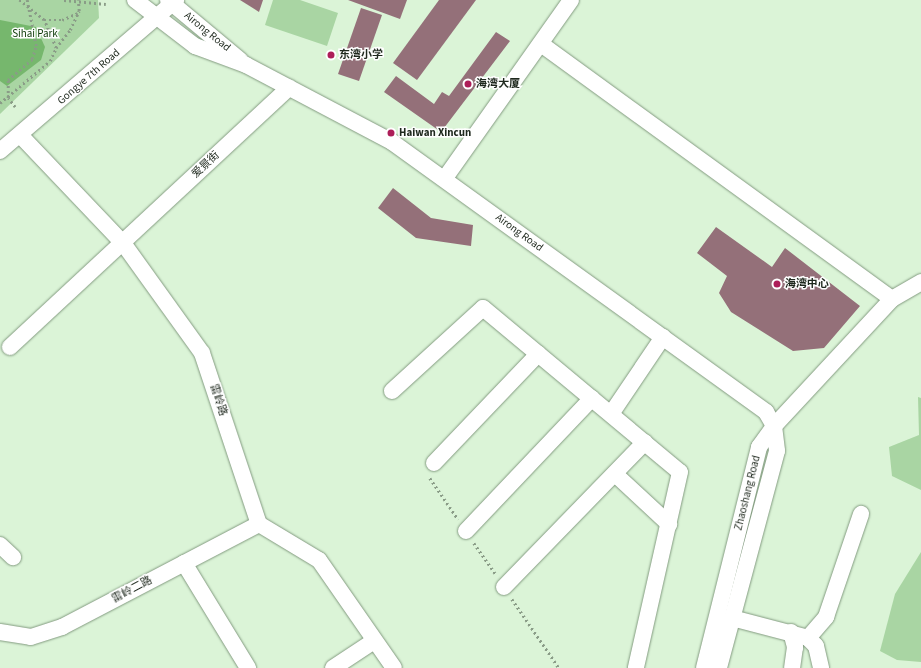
<!DOCTYPE html>
<html>
<head>
<meta charset="utf-8">
<style>
	body { margin:0 }
	#map { position:relative; width:921px; height:668px; overflow:hidden; background:#dbf4d7; font-family:"Source Sans 3","Noto Sans SC",sans-serif }
	div>[style] { position:absolute }
	[style*='--x'] { left:calc(var(--x)*1px); top:calc(var(--y)*1px); width:calc(var(--w)*1px); rotate:calc(var(--a)*1deg) }
	.green>* { inset:0; background:#a9d5a3 }
	.water>* { inset:0; background:#76b76d }
	.building>* { inset:0; background:#947079 }
	.path>* { height:2.5px; margin-top:-1.25px; transform-origin:0; background:repeating-linear-gradient(90deg,#8a9c87 0 2px,transparent 0 5px) }
	.roads { filter:drop-shadow(0 0 1px #839b80) drop-shadow(0 0 1px #839b80) }
	.minor>* { height:16px; margin:-8px; padding:0 8px; transform-origin:8px; border-radius:8px; background:#fff }
	.dots>* { width:11px; height:11px; translate:-50% -50%; box-sizing:border-box; border:2px solid #fff; border-radius:50% }
	span { translate:-50% -50%; white-space:nowrap; text-align:center; line-height:1.15; -webkit-text-stroke:3px #fff; paint-order:stroke }
	.street-label { font-size:11px; color:#1e281d }
	.park-label { font-size:11px; color:#0a3704 }
	.poi-label { font-size:11px; color:#1e281d; font-weight:700 }
	.left { translate:0 -50%; text-align:left }
</style>
</head>
<body>
<div id="map">
	<div class="green">
		<i style="clip-path:polygon(0 0,98px 0,99px 18px,0 114px)"></i>
		<i style="clip-path:polygon(273px 0,300px 0,338px 13px,327px 46px,265px 25px)"></i>
		<i style="clip-path:polygon(918px 397px,921px 398px,921px 490px,892px 476px,889px 447px,919px 435px)"></i>
		<i style="clip-path:polygon(921px 552px,921px 662px,897px 660px,880px 651px,895px 594px)"></i>
	</div>
	<div class="water">
		<i style="clip-path:polygon(0 20px,36px 27px,45px 47px,41px 60px,7px 86px,0 81px)"></i>
	</div>
	<div class="building">
		<i style="clip-path:polygon(240px 0,263px 0,259px 12px)"></i>
		<i style="clip-path:polygon(348px 0,407px 0,400px 19px)"></i>
		<i style="clip-path:polygon(439px 0,476px 0,417px 80px,393px 63px)"></i>
		<i style="clip-path:polygon(361px 8px,382px 15px,359px 81px,338px 74px)"></i>
		<i style="clip-path:polygon(496px 32px,510px 41px,441px 132px,384px 92px,396px 76px,434px 104px,442px 92px,449px 96px)"></i>
		<i style="clip-path:polygon(393px 188px,431px 218px,473px 225px,471px 246px,416px 238px,378px 208px)"></i>
		<i style="clip-path:polygon(716px 227px,772px 267px,785px 248px,860px 306px,824px 348px,793px 351px,731px 312px,719px 293px,727px 276px,697px 253px)"></i>
	</div>
	<div class="path">
		<i style="--x:64;--y:0;--w:42;--a:5.4"></i>
		<i style="--x:44;--y:20;--w:18;--a:0"></i>
		<i style="--x:62;--y:20;--w:17;--a:-24"></i>
		<i style="--x:56;--y:48;--w:23;--a:-52"></i>
		<i style="--x:70;--y:30;--w:21;--a:-65"></i>
		<i style="--x:79;--y:11;--w:11;--a:-95"></i>
		<i style="--x:0;--y:103;--w:65;--a:-40"></i>
		<i style="--x:50;--y:61;--w:14;--a:-65"></i>
		<i style="--x:56;--y:48;--w:30;--a:-113"></i>
		<i style="--x:44;--y:20;--w:32;--a:-141"></i>
		<i style="--x:15;--y:107;--w:11;--a:-128"></i>
		<i style="--x:8;--y:98;--w:18;--a:-90"></i>
		<i style="--x:8;--y:80;--w:32;--a:-41"></i>
		<i style="--x:32;--y:59;--w:14;--a:-73"></i>
		<i style="--x:36;--y:46;--w:47;--a:-101.1"></i>
		<i style="--x:430;--y:478;--w:50;--a:55.7"></i>
		<i style="--x:474;--y:543;--w:39;--a:55"></i>
		<i style="--x:512;--y:599;--w:83;--a:55.7"></i>
	</div>
	<div class="roads">
		<div class="minor">
			<i style="--x:135;--y:0;--w:76;--a:37.5"></i>
			<i style="--x:195;--y:46;--w:54;--a:20.4"></i>
			<i style="--x:246;--y:65;--w:165;--a:27.8"></i>
			<i style="--x:392;--y:142;--w:461;--a:35.8"></i>
			<i style="--x:766;--y:412;--w:16;--a:60"></i>
			<i style="--x:774;--y:426;--w:25;--a:83"></i>
			<i style="--x:777;--y:451;--w:225;--a:105"></i>
			<i style="--x:168;--y:0;--w:94;--a:39.8"></i>
			<i style="--x:541;--y:44;--w:434;--a:36"></i>
			<i style="--x:21;--y:136;--w:148;--a:46.4"></i>
			<i style="--x:123;--y:243;--w:135;--a:54.3"></i>
			<i style="--x:202;--y:353;--w:180;--a:71.6"></i>
			<i style="--x:259;--y:524;--w:70;--a:31"></i>
			<i style="--x:319;--y:560;--w:131;--a:55.2"></i>
			<i style="--x:0;--y:151;--w:232;--a:-40.6"></i>
			<i style="--x:445;--y:178;--w:218;--a:-54.7"></i>
			<i style="--x:10;--y:347;--w:381;--a:-42.9"></i>
			<i style="--x:392;--y:391;--w:123;--a:-42.4"></i>
			<i style="--x:483;--y:308;--w:256;--a:39.8"></i>
			<i style="--x:680;--y:472;--w:201;--a:102.7"></i>
			<i style="--x:611;--y:414;--w:93;--a:-56"></i>
			<i style="--x:434;--y:463;--w:151;--a:-46.3"></i>
			<i style="--x:615;--y:474;--w:74;--a:42.8"></i>
			<i style="--x:466;--y:531;--w:183;--a:-46.5"></i>
			<i style="--x:0;--y:545;--w:18;--a:43"></i>
			<i style="--x:184;--y:563;--w:123;--a:58.6"></i>
			<i style="--x:504;--y:587;--w:202;--a:-45.8"></i>
			<i style="--x:732;--y:618;--w:79;--a:14.7"></i>
			<i style="--x:808;--y:638;--w:11;--a:45"></i>
			<i style="--x:816;--y:646;--w:23;--a:77"></i>
			<i style="--x:0;--y:632;--w:31;--a:9"></i>
			<i style="--x:31;--y:637;--w:33;--a:-18"></i>
			<i style="--x:62;--y:627;--w:222;--a:-27.6"></i>
			<i style="--x:791;--y:632;--w:16;--a:75"></i>
			<i style="--x:795;--y:647;--w:21;--a:98"></i>
			<i style="--x:808;--y:638;--w:28;--a:-49"></i>
			<i style="--x:826;--y:617;--w:109;--a:-71.2"></i>
			<i style="--x:333;--y:668;--w:49;--a:-33.4"></i>
			<i style="--x:704;--y:668;--w:228;--a:-76"></i>
			<i style="--x:759;--y:447;--w:26;--a:-54"></i>
			<i style="--x:774;--y:426;--w:173;--a:-47.1"></i>
			<i style="--x:892;--y:299;--w:34;--a:-30"></i>
		</div>
	</div>
	<div class="dots">
		<i style="left:331px;top:55px;background:#ad1e59"></i>
		<i style="left:468px;top:84px;background:#ad1e59"></i>
		<i style="left:391px;top:133px;background:#ad1e59"></i>
		<i style="left:777px;top:284px;background:#ad1e59"></i>
	</div>
	<div class="street-label">
		<span style="left:207px;top:32px;rotate:39deg">Airong Road</span>
		<span style="left:89px;top:77px;rotate:-41deg">Gongye 7th Road</span>
		<span style="left:206px;top:165px;rotate:-43deg">爱景街</span>
		<span style="left:519px;top:233px;rotate:36deg">Airong Road</span>
		<span style="left:218px;top:400px;rotate:72deg">雷岭路</span>
		<span style="left:748px;top:493px;rotate:-76deg">Zhaoshang Road</span>
		<span style="left:132px;top:590px;rotate:-28deg">雷岭二路</span>
	</div>
	<div class="park-label">
		<span style="left:35px;top:34px">Sihai Park</span>
	</div>
	<div class="poi-label">
		<span class="left" style="left:339px;top:55px">东湾小学</span>
		<span class="left" style="left:476px;top:84px">海湾大厦</span>
		<span class="left" style="left:399px;top:133px">Haiwan Xincun</span>
		<span class="left" style="left:785px;top:284px">海湾中心</span>
	</div>
</div>
</body>
</html>
